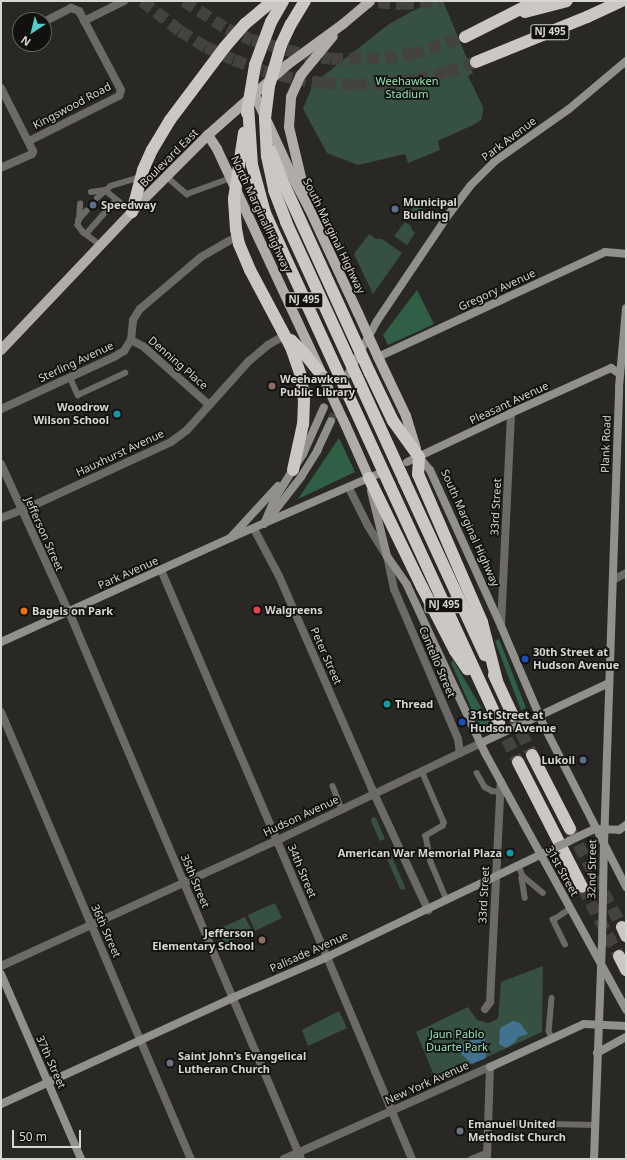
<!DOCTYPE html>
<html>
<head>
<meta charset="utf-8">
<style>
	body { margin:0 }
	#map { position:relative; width:627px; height:1160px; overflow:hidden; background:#2a2824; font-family:"Noto Sans",sans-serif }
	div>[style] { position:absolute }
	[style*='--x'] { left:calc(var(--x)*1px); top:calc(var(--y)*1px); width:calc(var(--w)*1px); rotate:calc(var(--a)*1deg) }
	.green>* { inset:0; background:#365141 }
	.forest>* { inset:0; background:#2f6045 }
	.water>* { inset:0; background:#437290 }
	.secondary-tunnel>* { height:8px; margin-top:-4px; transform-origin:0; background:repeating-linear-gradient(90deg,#44423e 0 8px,transparent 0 12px) }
	.highway-tunnel>* { height:12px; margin-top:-6px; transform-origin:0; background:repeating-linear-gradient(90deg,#44423e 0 12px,transparent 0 18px) }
	.lane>* { height:5.5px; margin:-2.75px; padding:0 2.75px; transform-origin:2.75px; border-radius:2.75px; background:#6c6a69 }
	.street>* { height:8px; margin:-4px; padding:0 4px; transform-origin:4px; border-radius:4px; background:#6c6a69 }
	.secondary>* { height:8px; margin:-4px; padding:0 4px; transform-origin:4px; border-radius:4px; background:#92908d }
	.primary>* { height:10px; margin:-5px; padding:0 5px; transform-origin:5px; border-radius:5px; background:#b0ada9 }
	.highway>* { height:12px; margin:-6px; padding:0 6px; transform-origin:6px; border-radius:6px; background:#cbc7c3 }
	.secondary-bridge>* { height:8px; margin:-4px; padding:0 4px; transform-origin:4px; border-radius:4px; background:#92908d }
	.primary-bridge>* { height:10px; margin:-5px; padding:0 5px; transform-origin:5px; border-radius:5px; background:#b0ada9 }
	.highway-bridge>* { height:12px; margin:-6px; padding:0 6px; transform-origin:6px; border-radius:6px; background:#cbc7c3 }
	.dots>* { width:11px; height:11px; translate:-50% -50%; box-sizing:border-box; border:2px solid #12110f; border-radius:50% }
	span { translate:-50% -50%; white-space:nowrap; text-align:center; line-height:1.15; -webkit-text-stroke:3.5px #12110f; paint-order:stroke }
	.shield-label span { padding:1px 3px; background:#12110f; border:1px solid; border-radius:3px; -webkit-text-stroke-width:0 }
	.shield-label { font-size:10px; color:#d6d5d2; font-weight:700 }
	.park-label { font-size:11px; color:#95e2b5 }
	.street-label { font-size:11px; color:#d6d5d2 }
	.poi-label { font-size:11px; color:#d6d5d2; font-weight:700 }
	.left { translate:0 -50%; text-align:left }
	.right { translate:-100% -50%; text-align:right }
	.frame { position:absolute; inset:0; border:2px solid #d6d5d2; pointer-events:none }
	.north { position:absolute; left:12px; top:12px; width:40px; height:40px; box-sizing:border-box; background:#12110f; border:1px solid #605f5d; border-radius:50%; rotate:215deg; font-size:11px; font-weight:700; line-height:16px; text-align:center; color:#d6d5d2 }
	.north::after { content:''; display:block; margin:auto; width:14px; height:18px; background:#54cdc6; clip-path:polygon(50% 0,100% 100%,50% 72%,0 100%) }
	.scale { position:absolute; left:12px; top:1130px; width:69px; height:18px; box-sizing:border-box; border:2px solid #d6d5d2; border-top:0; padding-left:5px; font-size:12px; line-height:14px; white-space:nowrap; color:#d6d5d2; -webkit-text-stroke:3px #12110f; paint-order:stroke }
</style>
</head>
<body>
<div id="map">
	<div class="green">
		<i style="clip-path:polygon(431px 1px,443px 1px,473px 73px,468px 76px,483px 107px,483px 112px,481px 120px,475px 124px,438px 141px,440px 150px,408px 163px,405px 154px,358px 165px,327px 153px,303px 109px,313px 84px,389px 24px)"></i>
		<i style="clip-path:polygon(415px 204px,429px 213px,424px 220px,421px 218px,416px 219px,409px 215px)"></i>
		<i style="clip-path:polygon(405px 222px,411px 226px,412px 230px,415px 233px,407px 245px,394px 236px)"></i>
		<i style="clip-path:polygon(369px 234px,376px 239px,382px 239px,402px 253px,373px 294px,354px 254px)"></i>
		<i style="clip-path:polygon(372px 817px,376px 818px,385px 839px,380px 841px,371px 821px)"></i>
		<i style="clip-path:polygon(390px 852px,405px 887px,405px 890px,400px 889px,385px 854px)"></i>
		<i style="clip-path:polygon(275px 903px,282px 918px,255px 931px,248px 915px)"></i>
		<i style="clip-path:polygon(245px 917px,252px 931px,225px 944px,218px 929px)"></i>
		<i style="clip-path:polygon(543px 966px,542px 1032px,436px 1080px,416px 1032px,468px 1007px,477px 1020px,488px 1023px,498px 1019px,501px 982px)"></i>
		<i style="clip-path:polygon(339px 1011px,347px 1028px,308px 1046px,302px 1030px)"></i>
	</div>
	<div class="forest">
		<i style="clip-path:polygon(417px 290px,434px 324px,388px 345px,383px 335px)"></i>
		<i style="clip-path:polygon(339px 438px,355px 472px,298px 499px)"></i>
		<i style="clip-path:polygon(499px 639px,526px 708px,521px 710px,495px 641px)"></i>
		<i style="clip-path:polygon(453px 660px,491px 724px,481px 730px,451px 663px)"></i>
		<i style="clip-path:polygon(560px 861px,573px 887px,569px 889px,556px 863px)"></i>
	</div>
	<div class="water">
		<i style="clip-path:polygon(513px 1021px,520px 1023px,528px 1034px,518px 1037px,515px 1042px,506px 1048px,499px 1044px,500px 1028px)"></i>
		<i style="clip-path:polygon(485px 1034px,486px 1058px,472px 1064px,461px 1054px,463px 1044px)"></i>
	</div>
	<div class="secondary-tunnel">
		<i style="--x:331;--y:421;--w:40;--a:-69.8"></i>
	</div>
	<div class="highway-tunnel">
		<i style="--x:142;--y:1;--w:48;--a:38.3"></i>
		<i style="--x:180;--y:31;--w:31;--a:32"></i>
		<i style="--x:206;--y:47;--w:31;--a:25"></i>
		<i style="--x:234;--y:60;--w:31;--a:21"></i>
		<i style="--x:263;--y:71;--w:32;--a:14"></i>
		<i style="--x:294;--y:79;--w:30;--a:8"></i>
		<i style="--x:324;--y:83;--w:31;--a:4"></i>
		<i style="--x:355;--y:85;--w:31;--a:-2"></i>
		<i style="--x:386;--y:84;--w:31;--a:-9"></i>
		<i style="--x:417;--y:79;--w:31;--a:-13"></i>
		<i style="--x:447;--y:72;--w:31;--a:-19"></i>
		<i style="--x:184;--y:1;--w:51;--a:33.1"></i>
		<i style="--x:227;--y:29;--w:27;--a:24"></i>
		<i style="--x:252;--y:40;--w:54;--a:16.1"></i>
		<i style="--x:304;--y:55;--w:27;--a:8"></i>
		<i style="--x:331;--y:59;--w:54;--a:-1.1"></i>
		<i style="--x:385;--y:58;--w:27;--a:-8"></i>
		<i style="--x:412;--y:54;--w:56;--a:-17.8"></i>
		<i style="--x:360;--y:1;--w:42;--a:4.1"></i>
		<i style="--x:402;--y:4;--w:39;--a:-4"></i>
		<i style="--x:513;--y:716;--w:43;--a:64"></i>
		<i style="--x:499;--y:723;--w:43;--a:64"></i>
		<i style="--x:570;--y:829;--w:111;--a:62"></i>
		<i style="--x:582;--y:887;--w:78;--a:61.8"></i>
	</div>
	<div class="lane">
		<i style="--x:166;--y:176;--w:28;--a:41"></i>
		<i style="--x:187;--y:194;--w:47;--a:-20"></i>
		<i style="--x:91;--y:192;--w:14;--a:-8"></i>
		<i style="--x:105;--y:190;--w:35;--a:39"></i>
		<i style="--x:97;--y:198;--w:18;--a:-41"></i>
		<i style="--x:111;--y:186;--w:31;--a:-17"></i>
		<i style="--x:87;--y:211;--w:12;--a:132"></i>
		<i style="--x:79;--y:220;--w:5;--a:101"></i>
		<i style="--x:78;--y:225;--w:9;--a:54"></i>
		<i style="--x:83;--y:232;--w:21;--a:37"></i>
		<i style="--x:79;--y:220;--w:16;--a:-86"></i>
		<i style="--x:86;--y:234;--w:45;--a:-48.6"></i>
		<i style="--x:70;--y:377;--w:20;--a:66"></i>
		<i style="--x:78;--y:395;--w:52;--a:-25.1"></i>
		<i style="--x:422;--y:771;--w:56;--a:66.7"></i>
		<i style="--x:444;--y:822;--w:4;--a:104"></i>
		<i style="--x:443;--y:826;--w:20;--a:150"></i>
		<i style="--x:426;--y:836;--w:26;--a:79"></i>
		<i style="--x:431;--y:862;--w:41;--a:67.2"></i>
		<i style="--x:477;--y:773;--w:16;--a:60"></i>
		<i style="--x:485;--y:787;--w:8;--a:30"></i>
		<i style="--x:492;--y:791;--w:8;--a:7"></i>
		<i style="--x:333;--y:786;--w:25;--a:69"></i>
		<i style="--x:519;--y:866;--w:11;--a:68"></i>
		<i style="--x:523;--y:876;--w:2;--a:117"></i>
		<i style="--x:522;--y:878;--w:20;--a:81"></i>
		<i style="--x:523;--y:876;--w:26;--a:40"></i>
		<i style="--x:565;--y:945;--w:28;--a:-116"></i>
		<i style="--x:553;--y:920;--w:20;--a:-33"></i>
		<i style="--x:552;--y:998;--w:33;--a:95"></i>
		<i style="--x:549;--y:1031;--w:8;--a:67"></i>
		<i style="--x:505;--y:1123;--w:90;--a:1.3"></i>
		<i style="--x:471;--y:1159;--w:18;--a:-22"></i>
	</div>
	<div class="street">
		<i style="--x:84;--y:21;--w:45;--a:-26.6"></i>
		<i style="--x:1;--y:88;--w:71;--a:63.1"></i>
		<i style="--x:33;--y:151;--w:3;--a:108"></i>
		<i style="--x:32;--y:154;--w:34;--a:156"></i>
		<i style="--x:29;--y:141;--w:101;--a:-26.6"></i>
		<i style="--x:119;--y:96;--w:6;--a:-72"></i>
		<i style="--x:121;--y:90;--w:89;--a:-118"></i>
		<i style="--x:79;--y:11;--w:9;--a:-159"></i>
		<i style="--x:71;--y:8;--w:25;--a:153"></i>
		<i style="--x:131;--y:340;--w:15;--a:28"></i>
		<i style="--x:144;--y:347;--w:87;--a:41.7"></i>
		<i style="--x:1;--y:409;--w:124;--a:-24.7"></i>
		<i style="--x:114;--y:357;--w:12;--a:-31"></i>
		<i style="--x:124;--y:351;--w:13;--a:-58"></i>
		<i style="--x:131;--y:340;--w:20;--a:-84"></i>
		<i style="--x:133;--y:320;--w:13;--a:-58"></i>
		<i style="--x:140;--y:309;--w:80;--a:-40.4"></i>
		<i style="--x:201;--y:257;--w:34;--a:-30"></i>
		<i style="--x:1;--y:464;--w:178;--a:65.4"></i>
		<i style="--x:75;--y:626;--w:579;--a:67.02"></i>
		<i style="--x:349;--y:488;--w:42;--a:63.4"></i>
		<i style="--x:368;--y:526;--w:36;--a:58"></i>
		<i style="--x:387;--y:556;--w:34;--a:78"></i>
		<i style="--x:394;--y:589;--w:163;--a:66.9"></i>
		<i style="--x:458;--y:739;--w:14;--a:82"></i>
		<i style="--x:1;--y:518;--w:31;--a:-21"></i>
		<i style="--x:30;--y:507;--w:155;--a:-24.7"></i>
		<i style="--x:171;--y:442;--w:20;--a:-37"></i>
		<i style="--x:187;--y:430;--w:93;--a:-48.1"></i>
		<i style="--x:249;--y:361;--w:25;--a:-40"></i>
		<i style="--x:268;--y:345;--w:20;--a:-30"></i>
		<i style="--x:254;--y:529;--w:53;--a:62"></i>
		<i style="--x:279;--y:576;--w:230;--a:66.4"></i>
		<i style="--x:371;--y:787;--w:136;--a:65.1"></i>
		<i style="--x:161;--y:570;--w:421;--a:66.8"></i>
		<i style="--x:327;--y:957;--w:219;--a:67.2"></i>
		<i style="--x:613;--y:580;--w:15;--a:-28"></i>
		<i style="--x:501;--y:626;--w:213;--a:-87.3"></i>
		<i style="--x:1;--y:712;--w:486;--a:67"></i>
		<i style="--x:1;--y:966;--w:311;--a:-24.5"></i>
		<i style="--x:284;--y:837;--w:218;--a:-25.5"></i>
		<i style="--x:485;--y:1009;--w:9;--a:-54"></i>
		<i style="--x:490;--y:1002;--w:221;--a:-87.2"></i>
		<i style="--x:284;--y:1159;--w:226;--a:-24.1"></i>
		<i style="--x:490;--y:1067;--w:92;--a:91.9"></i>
	</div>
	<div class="secondary">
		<i style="--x:378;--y:357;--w:250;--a:-24.8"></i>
		<i style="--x:605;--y:252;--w:21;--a:5"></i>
		<i style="--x:348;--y:374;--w:60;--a:-61.3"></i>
		<i style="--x:377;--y:321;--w:129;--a:-56.1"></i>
		<i style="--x:449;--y:214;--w:35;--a:-53"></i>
		<i style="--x:470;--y:186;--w:35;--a:-45"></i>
		<i style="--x:495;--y:161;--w:90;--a:-35.1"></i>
		<i style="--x:569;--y:109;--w:75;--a:-40.1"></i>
		<i style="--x:419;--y:457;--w:17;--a:50"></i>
		<i style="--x:430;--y:470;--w:171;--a:65.5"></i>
		<i style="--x:501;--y:626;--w:107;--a:66.8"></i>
		<i style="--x:543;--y:724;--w:183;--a:63"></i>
		<i style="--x:407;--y:462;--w:115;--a:-25.2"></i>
		<i style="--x:511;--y:413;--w:110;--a:-24.2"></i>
		<i style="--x:611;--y:368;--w:11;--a:34"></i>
		<i style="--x:371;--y:491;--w:67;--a:76.2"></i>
		<i style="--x:387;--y:556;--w:35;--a:55"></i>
		<i style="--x:407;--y:585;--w:185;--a:65.1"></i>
		<i style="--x:485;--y:753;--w:293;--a:61.2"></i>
		<i style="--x:270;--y:517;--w:51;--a:-52.2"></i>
		<i style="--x:301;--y:477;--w:31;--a:-58"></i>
		<i style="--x:317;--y:451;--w:33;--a:-65"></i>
		<i style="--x:264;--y:524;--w:28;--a:-67"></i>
		<i style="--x:275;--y:498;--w:52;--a:-57.5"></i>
		<i style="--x:303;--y:454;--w:51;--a:-65.9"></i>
		<i style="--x:232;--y:536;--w:68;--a:-47.4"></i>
		<i style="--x:1;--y:642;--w:252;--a:-24.4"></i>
		<i style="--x:230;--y:538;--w:161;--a:-23.4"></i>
		<i style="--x:481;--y:743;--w:141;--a:-25.1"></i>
		<i style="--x:569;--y:841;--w:29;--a:-25"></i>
		<i style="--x:595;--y:829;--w:24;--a:2"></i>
		<i style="--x:619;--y:830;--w:9;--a:-36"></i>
		<i style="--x:1;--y:974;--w:202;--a:66.6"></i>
		<i style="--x:597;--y:1053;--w:33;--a:-29"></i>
		<i style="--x:490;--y:1067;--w:103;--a:-24.6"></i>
		<i style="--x:584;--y:1024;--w:42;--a:2.7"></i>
		<i style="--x:1;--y:1104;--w:254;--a:-24.6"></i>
		<i style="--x:232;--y:998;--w:103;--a:-23.3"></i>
		<i style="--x:327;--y:957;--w:245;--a:-25.6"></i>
		<i style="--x:594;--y:1159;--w:214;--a:-87.9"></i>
		<i style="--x:602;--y:945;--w:100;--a:-88.9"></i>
		<i style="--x:604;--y:845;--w:458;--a:-88.1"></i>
		<i style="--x:619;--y:387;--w:79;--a:-84.9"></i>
	</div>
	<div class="primary">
		<i style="--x:254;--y:93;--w:96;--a:65.3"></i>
		<i style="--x:294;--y:180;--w:32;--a:62"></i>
		<i style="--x:309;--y:208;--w:116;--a:65"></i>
		<i style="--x:208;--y:135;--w:17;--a:57"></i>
		<i style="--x:217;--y:149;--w:244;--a:65"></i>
		<i style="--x:304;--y:190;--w:65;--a:-103.4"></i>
		<i style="--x:289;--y:127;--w:30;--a:-86"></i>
		<i style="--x:291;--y:97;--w:24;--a:-66"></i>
		<i style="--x:301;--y:75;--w:50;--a:-50.6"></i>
		<i style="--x:1;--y:350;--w:209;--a:-46.5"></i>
		<i style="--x:145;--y:198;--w:89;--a:-45"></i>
		<i style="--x:208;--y:135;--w:106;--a:-41.5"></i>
		<i style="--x:287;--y:65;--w:69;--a:-36.2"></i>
		<i style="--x:343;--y:24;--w:35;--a:-40"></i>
		<i style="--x:378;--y:357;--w:65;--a:64.6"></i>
		<i style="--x:406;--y:416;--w:34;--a:73"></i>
		<i style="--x:346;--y:426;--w:57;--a:66.1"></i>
	</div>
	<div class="highway">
		<i style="--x:525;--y:12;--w:43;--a:-14.7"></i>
		<i style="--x:465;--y:37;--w:80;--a:-26.9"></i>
		<i style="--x:281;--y:45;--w:23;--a:-65"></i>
		<i style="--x:291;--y:24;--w:27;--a:-59"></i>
		<i style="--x:476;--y:62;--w:120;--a:-22.1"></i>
		<i style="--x:587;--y:17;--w:38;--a:-25"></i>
		<i style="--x:255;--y:65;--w:46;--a:-69.6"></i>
		<i style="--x:271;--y:22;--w:24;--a:-60"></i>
		<i style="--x:132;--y:212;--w:43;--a:-75.3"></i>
		<i style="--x:143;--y:170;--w:22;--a:-66"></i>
		<i style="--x:152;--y:150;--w:35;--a:-59"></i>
		<i style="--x:170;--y:120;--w:90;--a:-53.1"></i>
		<i style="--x:224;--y:48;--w:32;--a:-49"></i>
		<i style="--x:245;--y:24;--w:35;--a:-40"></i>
		<i style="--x:236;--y:229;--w:15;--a:79"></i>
		<i style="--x:239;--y:244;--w:28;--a:67"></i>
		<i style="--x:250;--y:270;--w:87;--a:62"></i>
		<i style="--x:291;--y:347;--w:31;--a:71"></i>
		<i style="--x:301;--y:376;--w:24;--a:83"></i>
		<i style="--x:304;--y:400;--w:24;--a:92"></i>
		<i style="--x:303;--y:424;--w:47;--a:102.3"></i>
		<i style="--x:291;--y:340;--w:17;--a:45"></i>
		<i style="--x:303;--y:352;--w:32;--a:51"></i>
		<i style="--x:370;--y:373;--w:53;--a:64.4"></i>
		<i style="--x:393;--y:421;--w:44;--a:54.2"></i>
		<i style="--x:419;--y:457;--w:17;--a:93"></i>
		<i style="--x:418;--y:474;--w:161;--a:66.6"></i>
		<i style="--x:482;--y:622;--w:61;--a:75.7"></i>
		<i style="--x:369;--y:478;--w:121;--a:64.1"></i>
		<i style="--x:422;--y:587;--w:72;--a:62.7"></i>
		<i style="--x:455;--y:651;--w:22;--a:56"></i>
		<i style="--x:404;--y:480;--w:193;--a:65.2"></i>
		<i style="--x:390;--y:486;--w:261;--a:65.3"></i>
		<i style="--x:494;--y:675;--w:45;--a:65.1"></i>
		<i style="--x:532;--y:755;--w:83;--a:62.8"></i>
		<i style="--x:518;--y:762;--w:140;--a:62.9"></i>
		<i style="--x:622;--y:927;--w:10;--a:66"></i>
		<i style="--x:619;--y:956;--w:16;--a:63"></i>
	</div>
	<div class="secondary-bridge">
		<i style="--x:548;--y:851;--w:23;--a:-25"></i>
	</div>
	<div class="primary-bridge">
		<i style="--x:358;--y:313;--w:48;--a:65.6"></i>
		<i style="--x:323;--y:377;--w:54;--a:64.9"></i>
	</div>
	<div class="highway-bridge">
		<i style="--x:281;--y:45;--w:43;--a:106.3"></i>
		<i style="--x:269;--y:86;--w:33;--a:97"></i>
		<i style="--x:265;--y:119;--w:37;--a:87"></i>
		<i style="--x:267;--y:156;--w:35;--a:78"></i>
		<i style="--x:274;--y:190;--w:34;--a:69"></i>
		<i style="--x:286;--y:222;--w:284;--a:65.4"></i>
		<i style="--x:248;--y:105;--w:60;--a:86.2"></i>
		<i style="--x:252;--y:165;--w:50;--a:74.8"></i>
		<i style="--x:265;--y:213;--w:300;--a:65.4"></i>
		<i style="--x:247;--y:113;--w:49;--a:-80.5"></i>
		<i style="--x:271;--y:151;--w:31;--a:69"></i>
		<i style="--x:282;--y:180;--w:212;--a:65.5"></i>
		<i style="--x:236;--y:229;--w:30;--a:-94"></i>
		<i style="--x:234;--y:199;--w:67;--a:-81.4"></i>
	</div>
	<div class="dots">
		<i style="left:93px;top:205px;background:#5c6f8a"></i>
		<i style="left:395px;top:209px;background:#5c6f8a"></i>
		<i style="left:272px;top:386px;background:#8d6e63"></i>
		<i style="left:117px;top:414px;background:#0f9aa8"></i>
		<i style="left:257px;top:610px;background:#e0444e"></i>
		<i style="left:24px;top:611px;background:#e8710a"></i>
		<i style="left:525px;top:659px;background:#1a4fb4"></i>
		<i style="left:387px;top:704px;background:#0f9aa8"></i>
		<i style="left:462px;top:722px;background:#1a4fb4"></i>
		<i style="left:583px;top:760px;background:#5c6f8a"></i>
		<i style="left:510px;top:853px;background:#0f9aa8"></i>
		<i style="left:262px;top:940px;background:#8d6e63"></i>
		<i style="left:170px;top:1063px;background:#6b7280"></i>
		<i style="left:460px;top:1131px;background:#6b7280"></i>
	</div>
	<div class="shield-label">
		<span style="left:550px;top:32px">NJ 495</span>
		<span style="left:304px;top:300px">NJ 495</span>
		<span style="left:444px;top:605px">NJ 495</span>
	</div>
	<div class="park-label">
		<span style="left:407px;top:88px">Weehawken<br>Stadium</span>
		<span style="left:457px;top:1041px">Jaun Pablo<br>Duarte Park</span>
	</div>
	<div class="street-label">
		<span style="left:72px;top:106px;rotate:-28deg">Kingswood Road</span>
		<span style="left:509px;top:139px;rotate:-37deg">Park Avenue</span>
		<span style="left:169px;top:158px;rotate:-45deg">Boulevard East</span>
		<span style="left:261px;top:214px;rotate:65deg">North Marginal Highway</span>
		<span style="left:334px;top:236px;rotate:64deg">South Marginal Highway</span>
		<span style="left:497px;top:290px;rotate:-25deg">Gregory Avenue</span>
		<span style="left:76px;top:362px;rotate:-25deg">Sterling Avenue</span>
		<span style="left:178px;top:363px;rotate:41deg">Denning Place</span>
		<span style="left:509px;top:403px;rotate:-25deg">Pleasant Avenue</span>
		<span style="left:606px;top:444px;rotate:-88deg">Plank Road</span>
		<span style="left:120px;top:453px;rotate:-25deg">Hauxhurst Avenue</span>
		<span style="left:496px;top:507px;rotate:-87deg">33rd Street</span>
		<span style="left:470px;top:528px;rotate:66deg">South Marginal Highway</span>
		<span style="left:44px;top:534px;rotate:66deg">Jefferson Street</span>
		<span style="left:128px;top:573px;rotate:-24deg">Park Avenue</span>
		<span style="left:326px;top:656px;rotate:66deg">Peter Street</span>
		<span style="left:437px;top:662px;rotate:67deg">Cantello Street</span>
		<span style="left:301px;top:816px;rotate:-25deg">Hudson Avenue</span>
		<span style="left:592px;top:869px;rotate:-89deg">32nd Street</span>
		<span style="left:302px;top:871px;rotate:67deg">34th Street</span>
		<span style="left:562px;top:871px;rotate:61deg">31st Street</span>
		<span style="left:195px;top:881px;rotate:67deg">35th Street</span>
		<span style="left:484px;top:895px;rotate:-87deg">33rd Street</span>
		<span style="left:106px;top:931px;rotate:66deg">36th Street</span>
		<span style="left:309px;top:952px;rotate:-24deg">Palisade Avenue</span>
		<span style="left:51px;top:1062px;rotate:66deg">37th Street</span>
		<span style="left:427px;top:1083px;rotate:-24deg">New York Avenue</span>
	</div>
	<div class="poi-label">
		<span class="left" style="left:403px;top:209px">Municipal<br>Building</span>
		<span class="left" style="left:101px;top:205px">Speedway</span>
		<span class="left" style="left:280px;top:386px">Weehawken<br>Public Library</span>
		<span class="right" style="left:109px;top:414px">Woodrow<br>Wilson School</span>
		<span class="left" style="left:265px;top:610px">Walgreens</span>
		<span class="left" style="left:32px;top:611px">Bagels on Park</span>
		<span class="left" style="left:533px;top:659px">30th Street at<br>Hudson Avenue</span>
		<span class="left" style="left:395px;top:704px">Thread</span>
		<span class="left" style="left:470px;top:722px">31st Street at<br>Hudson Avenue</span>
		<span class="right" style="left:575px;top:760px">Lukoil</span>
		<span class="right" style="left:502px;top:853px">American War Memorial Plaza</span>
		<span class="right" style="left:254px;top:940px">Jefferson<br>Elementary School</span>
		<span class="left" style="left:178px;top:1063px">Saint John's Evangelical<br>Lutheran Church</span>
		<span class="left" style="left:468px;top:1131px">Emanuel United<br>Methodist Church</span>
	</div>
	<div class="frame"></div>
	<div class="north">N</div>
	<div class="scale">50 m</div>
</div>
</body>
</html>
